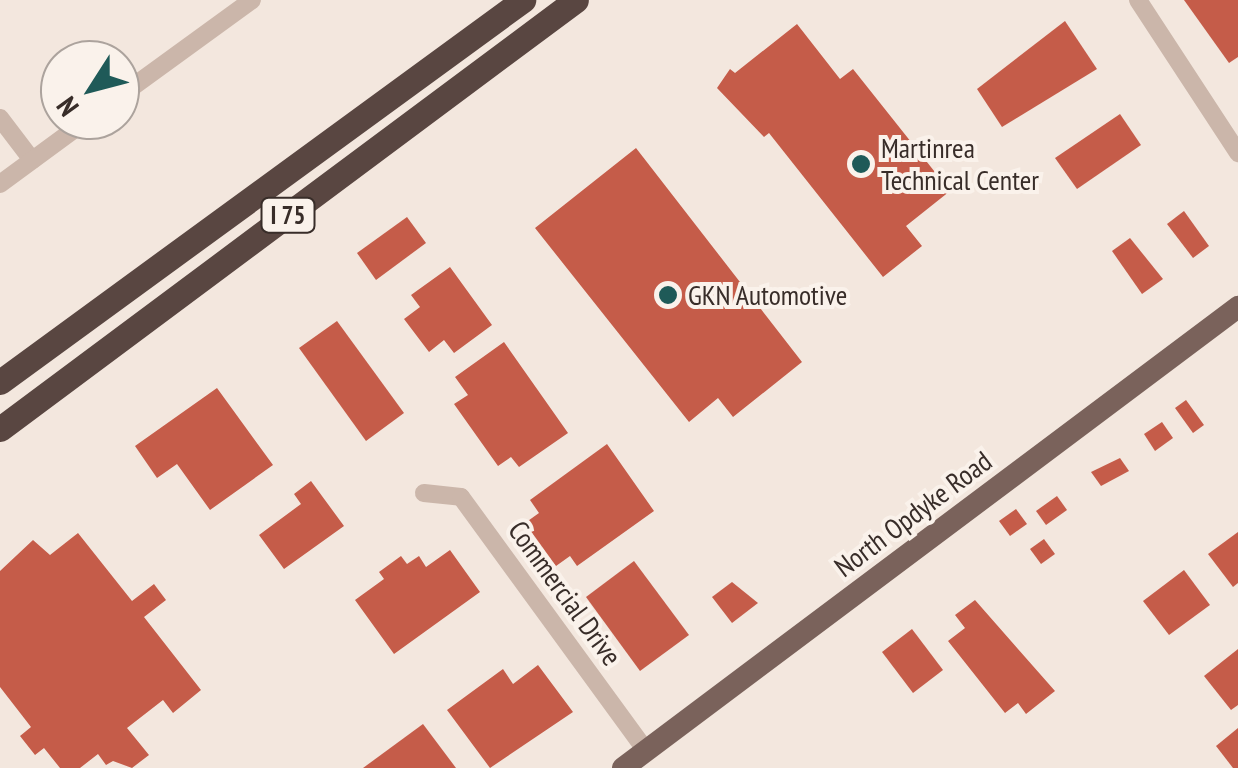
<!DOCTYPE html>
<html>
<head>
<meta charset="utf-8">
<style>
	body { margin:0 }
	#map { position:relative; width:1238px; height:768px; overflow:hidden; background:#f3e7de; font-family:"PT Sans Narrow",sans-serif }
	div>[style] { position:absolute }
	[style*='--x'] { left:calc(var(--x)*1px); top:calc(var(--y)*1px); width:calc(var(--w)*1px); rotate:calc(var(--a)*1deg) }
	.building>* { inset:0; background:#c55c49 }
	.minor>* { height:18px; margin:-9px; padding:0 9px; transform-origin:9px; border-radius:9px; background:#cbb6aa }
	.major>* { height:22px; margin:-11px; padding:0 11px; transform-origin:11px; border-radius:11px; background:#7a625b }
	.highway>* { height:25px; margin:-12.5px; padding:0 12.5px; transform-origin:12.5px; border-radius:12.5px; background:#594641 }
	.dots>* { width:28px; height:28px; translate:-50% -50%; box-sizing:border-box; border:5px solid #faf2eb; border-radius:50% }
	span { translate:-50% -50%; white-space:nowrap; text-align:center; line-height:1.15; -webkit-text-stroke:8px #faf2eb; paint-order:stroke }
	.shield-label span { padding:2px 8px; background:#faf2eb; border:2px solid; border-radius:8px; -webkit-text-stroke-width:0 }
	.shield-label { font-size:25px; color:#382d29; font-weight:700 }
	.poi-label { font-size:28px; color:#382d29 }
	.left { translate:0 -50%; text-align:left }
	.street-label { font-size:28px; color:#382d29 }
	.north { position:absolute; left:40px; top:40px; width:100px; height:100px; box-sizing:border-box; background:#faf2eb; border:2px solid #aca39d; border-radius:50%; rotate:234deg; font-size:28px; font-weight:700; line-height:40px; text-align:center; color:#382d29 }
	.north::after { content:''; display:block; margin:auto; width:35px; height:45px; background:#1f5a58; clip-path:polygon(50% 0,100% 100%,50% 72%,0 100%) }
</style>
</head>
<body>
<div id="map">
	<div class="building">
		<i style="clip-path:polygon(1184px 0,1238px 0,1238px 57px,1229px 63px)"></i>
		<i style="clip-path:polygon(1065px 21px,1097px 69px,1002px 127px,977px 89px)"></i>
		<i style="clip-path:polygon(797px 24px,840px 79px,853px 69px,950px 191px,906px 226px,922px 246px,883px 277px,769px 133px,764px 137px,717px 88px,730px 69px,735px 73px)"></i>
		<i style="clip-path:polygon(1120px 114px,1141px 145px,1077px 189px,1055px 158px)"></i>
		<i style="clip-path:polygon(636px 148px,802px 362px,733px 417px,718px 398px,689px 422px,535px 228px)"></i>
		<i style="clip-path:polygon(1184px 211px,1209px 246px,1193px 258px,1167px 224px)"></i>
		<i style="clip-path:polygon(407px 217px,426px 243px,376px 280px,357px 253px)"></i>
		<i style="clip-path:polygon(1130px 238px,1163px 279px,1142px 294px,1112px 251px)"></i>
		<i style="clip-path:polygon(450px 267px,492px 325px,454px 353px,444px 340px,429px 352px,404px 319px,420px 307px,411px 295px)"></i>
		<i style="clip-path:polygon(337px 321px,404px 413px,366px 441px,299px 348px)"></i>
		<i style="clip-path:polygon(504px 342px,568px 433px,519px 467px,511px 457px,498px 466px,454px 404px,468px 395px,455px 377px)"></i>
		<i style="clip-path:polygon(217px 388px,273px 465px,210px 510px,177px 464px,157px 478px,135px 446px)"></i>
		<i style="clip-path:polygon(1186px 400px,1204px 425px,1193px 433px,1175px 408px)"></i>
		<i style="clip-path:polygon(1162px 422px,1173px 438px,1155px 451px,1144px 434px)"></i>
		<i style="clip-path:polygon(607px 444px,654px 511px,577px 566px,570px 556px,556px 566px,525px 523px,539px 513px,530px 500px)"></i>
		<i style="clip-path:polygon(1120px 458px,1129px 471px,1101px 486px,1091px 472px)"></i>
		<i style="clip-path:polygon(311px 481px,344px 526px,284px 569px,259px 535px,301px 504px,294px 494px)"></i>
		<i style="clip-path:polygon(1057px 496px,1067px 510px,1046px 525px,1036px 511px)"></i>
		<i style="clip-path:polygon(1016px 509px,1027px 524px,1010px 536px,999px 521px)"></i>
		<i style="clip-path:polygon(1238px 532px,1238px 583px,1233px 587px,1208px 554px)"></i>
		<i style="clip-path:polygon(78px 533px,132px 601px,154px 584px,166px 600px,144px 617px,201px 690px,173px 713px,163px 700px,127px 728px,149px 755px,132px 768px,113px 761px,106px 765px,98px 754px,80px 768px,60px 768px,44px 748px,35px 755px,20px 736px,31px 727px,0 687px,0 571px,33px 540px,50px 555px)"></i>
		<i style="clip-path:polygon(1044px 539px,1055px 554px,1041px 564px,1030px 549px)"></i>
		<i style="clip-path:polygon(450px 550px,480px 592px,394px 654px,355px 600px,384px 579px,379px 572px,401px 556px,407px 564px,419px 556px,426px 567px)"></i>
		<i style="clip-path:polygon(634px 561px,689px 635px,640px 671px,586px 597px)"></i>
		<i style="clip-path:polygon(1184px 570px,1210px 605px,1169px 635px,1143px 601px)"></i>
		<i style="clip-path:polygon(732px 582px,758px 603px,732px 623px,712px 597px)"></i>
		<i style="clip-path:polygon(975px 600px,1055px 691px,1026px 714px,1018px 703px,1005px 713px,948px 641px,965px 628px,955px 615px)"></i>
		<i style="clip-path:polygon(912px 629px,943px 670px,913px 693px,882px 652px)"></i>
		<i style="clip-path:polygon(1238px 649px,1238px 705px,1231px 710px,1204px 676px)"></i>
		<i style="clip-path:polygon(538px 665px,573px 712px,490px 768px,447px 710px,503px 669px,513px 684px)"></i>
		<i style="clip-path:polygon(423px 724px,456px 768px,363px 768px)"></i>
		<i style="clip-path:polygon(1238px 728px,1238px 768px,1233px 768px,1216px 746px)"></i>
	</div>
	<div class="minor">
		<i style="--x:1138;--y:0;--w:183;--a:56.8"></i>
		<i style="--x:120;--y:96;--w:163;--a:-36"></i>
		<i style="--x:0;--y:118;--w:53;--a:52.7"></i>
		<i style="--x:0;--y:184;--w:108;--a:-36.3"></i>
		<i style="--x:424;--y:493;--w:37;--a:6"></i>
		<i style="--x:461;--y:497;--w:314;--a:53.9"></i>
	</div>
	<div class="major">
		<i style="--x:623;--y:768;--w:769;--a:-36.85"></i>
	</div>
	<div class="highway">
		<i style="--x:0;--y:382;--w:648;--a:-36.14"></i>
		<i style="--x:0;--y:429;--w:718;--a:-36.68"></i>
	</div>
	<div class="dots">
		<i style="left:861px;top:164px;background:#1f5a58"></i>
		<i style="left:668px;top:295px;background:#1f5a58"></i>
	</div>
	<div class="shield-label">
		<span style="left:288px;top:215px">I 75</span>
	</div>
	<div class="poi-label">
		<span class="left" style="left:881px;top:164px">Martinrea<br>Technical Center</span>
		<span class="left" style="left:688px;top:295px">GKN Automotive</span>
	</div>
	<div class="street-label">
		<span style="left:913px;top:514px;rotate:-37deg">North Opdyke Road</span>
		<span style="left:565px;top:593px;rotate:54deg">Commercial Drive</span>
	</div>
	<div class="north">N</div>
</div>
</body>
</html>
